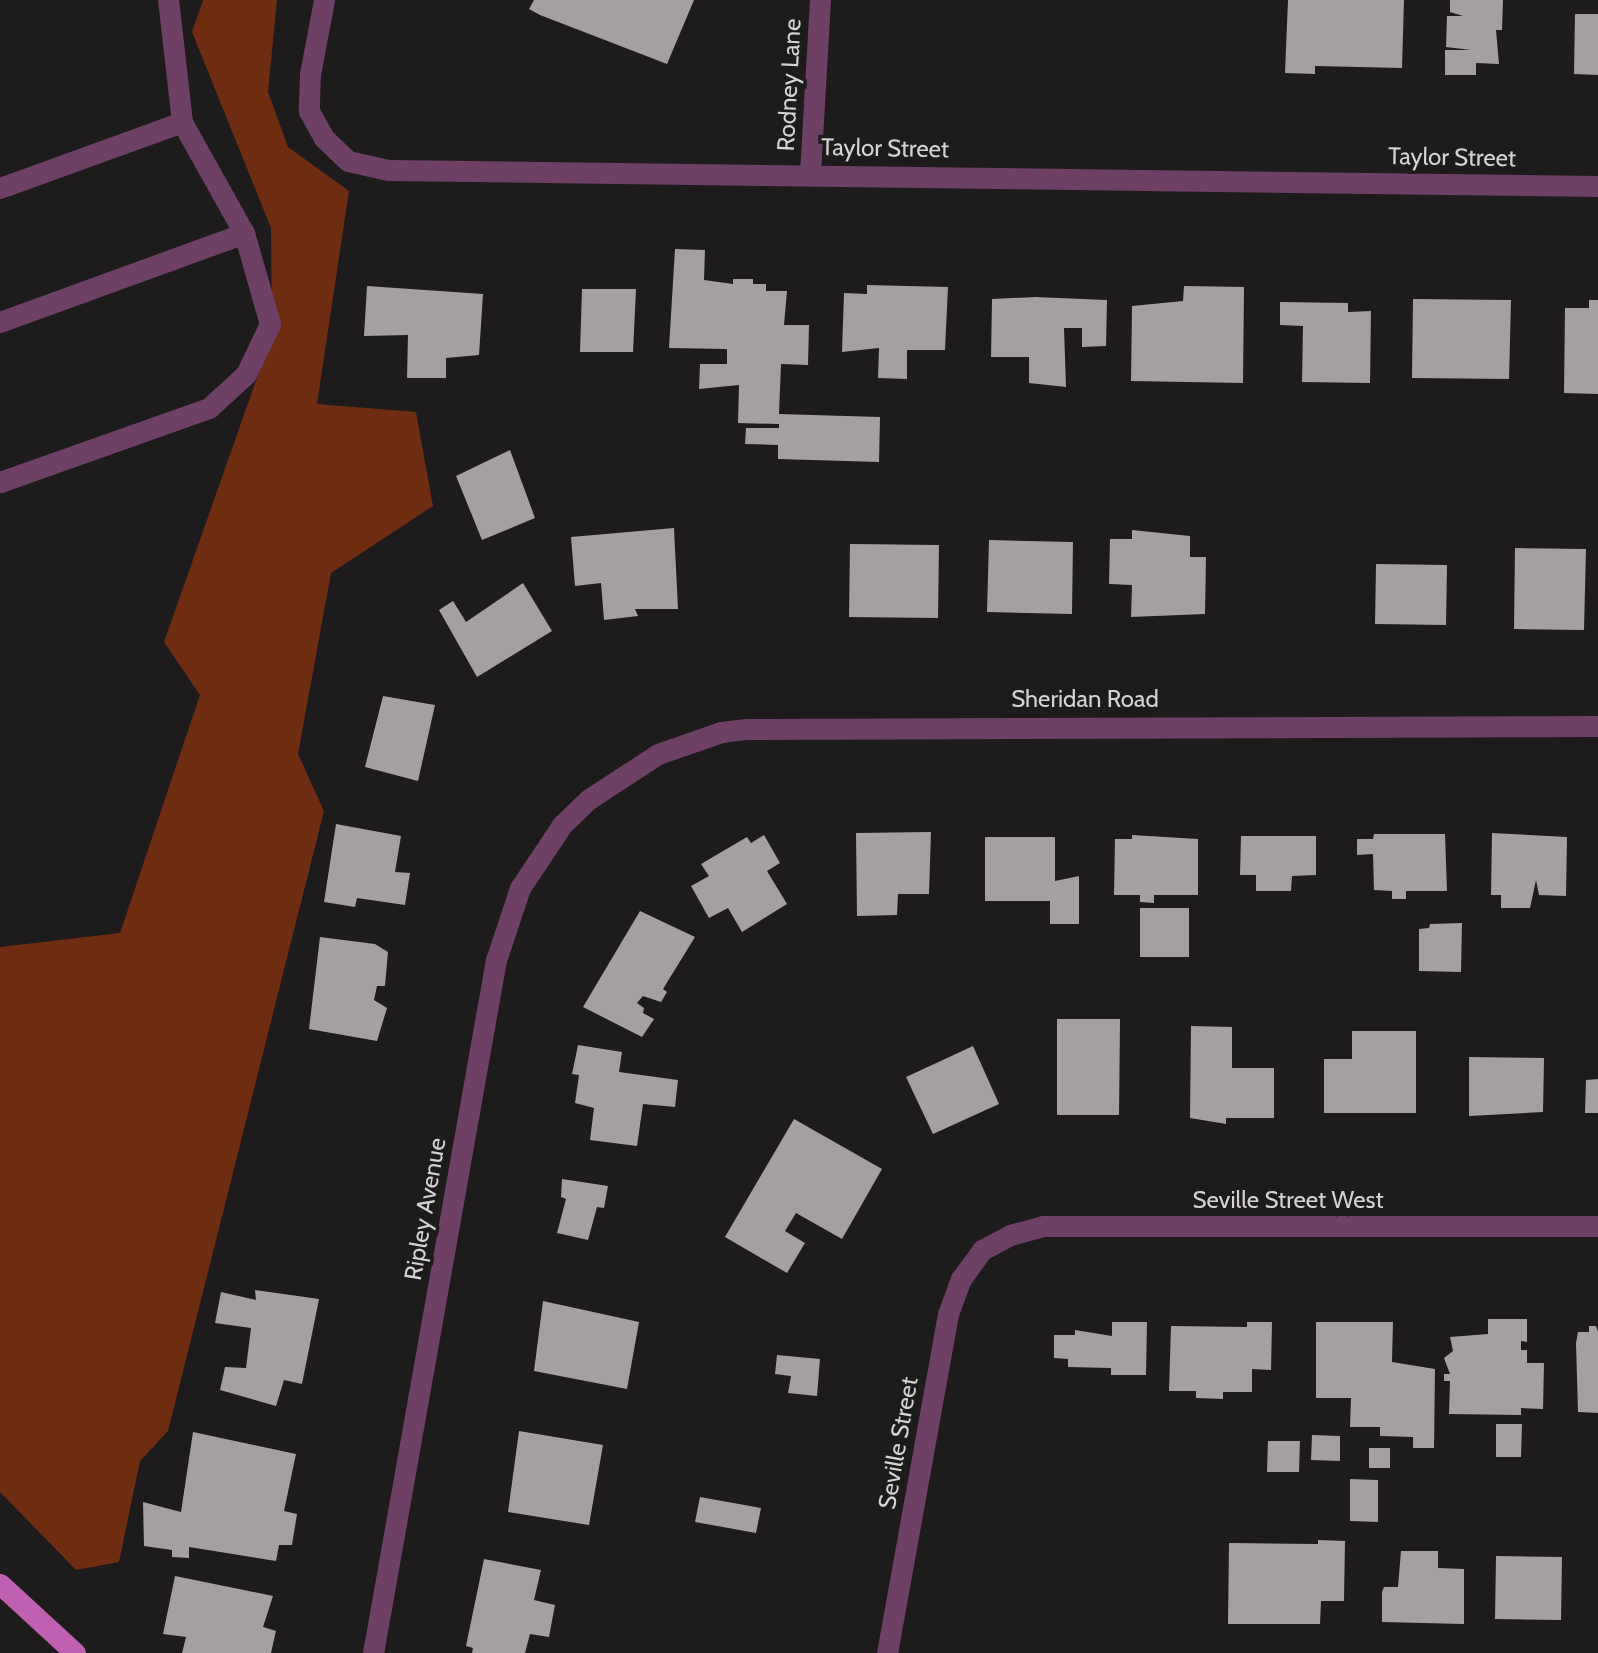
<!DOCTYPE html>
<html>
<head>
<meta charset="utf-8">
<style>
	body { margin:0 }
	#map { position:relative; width:1598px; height:1653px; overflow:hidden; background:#1e1b1c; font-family:Cabin,sans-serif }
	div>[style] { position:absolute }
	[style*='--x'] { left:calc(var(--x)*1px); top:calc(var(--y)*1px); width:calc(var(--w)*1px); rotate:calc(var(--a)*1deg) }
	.forest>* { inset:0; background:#6e2d10 }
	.building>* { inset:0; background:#a5a0a0 }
	.minor>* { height:21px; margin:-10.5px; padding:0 10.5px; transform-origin:10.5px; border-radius:10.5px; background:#6e4066 }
	.major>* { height:21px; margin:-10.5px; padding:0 10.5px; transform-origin:10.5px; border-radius:10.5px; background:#c060b1 }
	span { translate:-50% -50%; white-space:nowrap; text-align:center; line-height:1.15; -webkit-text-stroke:7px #1e1b1c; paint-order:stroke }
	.street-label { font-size:24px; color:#d4d2d3 }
</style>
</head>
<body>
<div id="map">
	<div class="forest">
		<i style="clip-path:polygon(203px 0,277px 0,268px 92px,288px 147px,349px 191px,317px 404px,416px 412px,433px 506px,331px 573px,298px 754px,324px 811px,168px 1431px,140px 1461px,119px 1562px,76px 1570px,0 1492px,0 947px,120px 933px,200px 695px,164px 642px,272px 335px,271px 228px,192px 32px)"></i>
	</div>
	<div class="building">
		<i style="clip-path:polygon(534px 0,694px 0,667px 64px,540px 15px,529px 9px)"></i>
		<i style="clip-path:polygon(1288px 0,1404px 0,1402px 68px,1315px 66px,1315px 74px,1285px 73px)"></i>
		<i style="clip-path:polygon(1450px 0,1503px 0,1502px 30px,1496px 30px,1499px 64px,1476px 63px,1476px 75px,1445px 75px,1445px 50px,1471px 50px,1446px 47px,1447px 16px,1463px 16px,1450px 12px)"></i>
		<i style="clip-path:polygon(1575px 14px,1598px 14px,1598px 75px,1574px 74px)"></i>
		<i style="clip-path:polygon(675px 249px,705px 250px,704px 280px,733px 284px,733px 279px,753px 279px,753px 284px,766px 284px,766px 291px,787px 291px,784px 325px,809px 325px,808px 365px,781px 364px,779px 414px,880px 417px,879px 462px,778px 459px,778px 445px,745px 444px,746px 428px,779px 428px,779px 424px,738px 423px,739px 385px,699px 389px,700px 364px,727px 364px,727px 349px,669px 348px)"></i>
		<i style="clip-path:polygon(867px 285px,948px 287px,945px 350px,907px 350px,907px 379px,878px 378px,879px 348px,842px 352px,844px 293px,867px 294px)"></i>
		<i style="clip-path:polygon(367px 286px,483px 294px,479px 355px,446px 358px,446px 378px,407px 378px,408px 335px,364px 336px)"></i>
		<i style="clip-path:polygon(1184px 286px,1244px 287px,1243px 383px,1131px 381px,1132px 306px,1183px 301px)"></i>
		<i style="clip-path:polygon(582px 289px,636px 289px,633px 352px,580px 352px)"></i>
		<i style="clip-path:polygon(1035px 297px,1107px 300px,1106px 346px,1082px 347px,1082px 328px,1064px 328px,1066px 387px,1029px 383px,1029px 357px,991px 357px,992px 299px)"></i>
		<i style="clip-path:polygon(1413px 299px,1511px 300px,1509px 379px,1412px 378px)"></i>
		<i style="clip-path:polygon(1589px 300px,1598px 300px,1598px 394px,1564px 393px,1565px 308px,1589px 308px)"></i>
		<i style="clip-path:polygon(1280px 302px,1348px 303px,1348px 312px,1371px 311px,1370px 383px,1302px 382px,1303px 326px,1280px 325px)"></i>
		<i style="clip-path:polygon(510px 450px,535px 518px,482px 540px,456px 476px)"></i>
		<i style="clip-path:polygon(674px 528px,678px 609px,635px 609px,638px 616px,604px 620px,601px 583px,575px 586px,571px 537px)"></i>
		<i style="clip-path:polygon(1132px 530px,1190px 536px,1190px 557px,1206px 557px,1205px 614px,1131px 617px,1132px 585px,1109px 584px,1110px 539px,1132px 539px)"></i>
		<i style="clip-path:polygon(989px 540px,1073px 542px,1072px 614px,987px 612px)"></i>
		<i style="clip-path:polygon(850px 544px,939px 545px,938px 618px,849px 617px)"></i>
		<i style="clip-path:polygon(1515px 548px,1586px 549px,1584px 630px,1514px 629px)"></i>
		<i style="clip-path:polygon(1376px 564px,1447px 565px,1446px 625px,1375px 624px)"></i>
		<i style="clip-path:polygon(523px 583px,552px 631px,477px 677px,439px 610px,453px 601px,466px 622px)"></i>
		<i style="clip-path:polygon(383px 696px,435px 705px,418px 781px,365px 767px)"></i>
		<i style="clip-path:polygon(336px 824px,401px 836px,395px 872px,410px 873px,405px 905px,357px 898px,355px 907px,324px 902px)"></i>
		<i style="clip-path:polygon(931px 832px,929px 894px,898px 894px,897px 915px,857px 916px,856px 833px)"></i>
		<i style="clip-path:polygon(1492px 833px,1567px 837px,1566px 896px,1539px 895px,1536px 880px,1530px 908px,1501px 908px,1501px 895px,1491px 895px)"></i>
		<i style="clip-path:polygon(1374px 834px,1445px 834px,1447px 891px,1406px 891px,1406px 899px,1392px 899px,1392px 891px,1374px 890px,1373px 854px,1357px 855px,1357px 839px,1373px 839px)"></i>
		<i style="clip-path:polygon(764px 835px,780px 863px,767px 871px,787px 904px,742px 932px,728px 908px,709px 918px,691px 886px,709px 876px,701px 864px,747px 837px,751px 843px)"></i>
		<i style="clip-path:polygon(1132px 835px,1198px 839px,1198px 895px,1154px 895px,1154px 903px,1140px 902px,1140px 895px,1114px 895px,1115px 839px,1132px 839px)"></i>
		<i style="clip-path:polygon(1241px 836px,1316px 836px,1316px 875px,1292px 876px,1291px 891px,1256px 891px,1256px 875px,1240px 875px)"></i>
		<i style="clip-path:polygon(985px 837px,1055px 837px,1055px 881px,1079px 876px,1079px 924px,1050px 924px,1050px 901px,985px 901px)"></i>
		<i style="clip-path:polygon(1140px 908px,1189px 908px,1189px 957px,1140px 957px)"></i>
		<i style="clip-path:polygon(640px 911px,695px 937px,663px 989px,667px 992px,661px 1002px,643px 996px,637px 1003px,644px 1008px,643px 1013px,654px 1019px,642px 1037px,583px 1007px)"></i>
		<i style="clip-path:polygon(1462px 923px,1461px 972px,1419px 971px,1419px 929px,1429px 928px,1430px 924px)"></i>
		<i style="clip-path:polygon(320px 937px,375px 944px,388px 952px,385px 986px,377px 986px,374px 1000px,387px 1008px,377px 1041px,309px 1029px)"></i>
		<i style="clip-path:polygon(1057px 1019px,1120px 1019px,1119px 1115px,1057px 1115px)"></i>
		<i style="clip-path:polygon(1191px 1026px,1232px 1027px,1232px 1068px,1274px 1068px,1274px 1118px,1226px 1118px,1226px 1124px,1190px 1118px)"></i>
		<i style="clip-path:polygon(1352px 1031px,1416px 1031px,1416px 1113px,1324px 1113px,1324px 1059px,1352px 1059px)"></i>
		<i style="clip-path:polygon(578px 1045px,622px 1052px,619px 1072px,678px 1080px,675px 1107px,643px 1104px,637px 1146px,590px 1140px,594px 1108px,575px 1103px,579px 1075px,572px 1074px)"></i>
		<i style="clip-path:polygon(973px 1046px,999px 1104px,933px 1134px,906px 1077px)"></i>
		<i style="clip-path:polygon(1469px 1057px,1544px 1058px,1543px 1112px,1469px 1116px)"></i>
		<i style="clip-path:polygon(1598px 1079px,1598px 1113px,1585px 1113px,1586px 1080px)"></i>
		<i style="clip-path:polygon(794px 1119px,882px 1169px,842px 1239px,796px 1213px,785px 1231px,805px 1243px,787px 1273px,725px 1237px)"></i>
		<i style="clip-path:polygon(562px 1179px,608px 1186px,604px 1208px,597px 1207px,588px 1240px,557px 1233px,566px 1199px,561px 1197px)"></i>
		<i style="clip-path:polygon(255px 1290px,319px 1299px,302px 1384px,284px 1380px,276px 1406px,220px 1390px,225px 1367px,246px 1368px,251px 1328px,215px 1323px,221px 1292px,256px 1300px)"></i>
		<i style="clip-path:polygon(543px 1301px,639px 1322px,627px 1389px,534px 1371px)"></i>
		<i style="clip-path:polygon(1488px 1319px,1527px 1319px,1527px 1342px,1521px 1341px,1521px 1350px,1527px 1350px,1527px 1363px,1544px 1363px,1543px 1409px,1521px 1408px,1521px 1415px,1449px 1414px,1450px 1381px,1444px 1381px,1444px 1374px,1450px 1374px,1444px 1358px,1453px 1351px,1450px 1337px,1488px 1334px)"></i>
		<i style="clip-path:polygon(1112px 1322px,1147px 1322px,1146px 1375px,1111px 1375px,1111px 1368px,1068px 1367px,1068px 1359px,1054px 1358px,1054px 1335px,1075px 1335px,1075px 1330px,1112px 1336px)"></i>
		<i style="clip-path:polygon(1247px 1322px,1272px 1322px,1271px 1370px,1252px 1369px,1252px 1392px,1223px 1392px,1223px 1399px,1196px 1398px,1196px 1391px,1169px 1391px,1171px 1326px,1247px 1327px)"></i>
		<i style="clip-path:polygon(1316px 1322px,1393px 1322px,1392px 1362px,1435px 1369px,1434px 1448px,1413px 1448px,1413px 1437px,1380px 1436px,1380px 1427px,1350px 1427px,1351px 1398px,1316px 1398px)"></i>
		<i style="clip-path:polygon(1589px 1326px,1596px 1326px,1598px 1332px,1598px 1413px,1578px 1412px,1576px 1343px,1578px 1332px,1589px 1332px)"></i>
		<i style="clip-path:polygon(777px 1355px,820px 1359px,817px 1396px,788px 1393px,791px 1376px,775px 1374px)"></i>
		<i style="clip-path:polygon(1496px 1424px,1522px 1424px,1521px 1457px,1496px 1457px)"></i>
		<i style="clip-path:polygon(519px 1431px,603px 1445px,589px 1525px,508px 1512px)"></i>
		<i style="clip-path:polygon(193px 1432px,296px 1454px,284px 1511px,297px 1514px,292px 1545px,279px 1545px,276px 1561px,189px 1547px,189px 1558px,172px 1557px,172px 1550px,144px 1546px,143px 1502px,181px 1512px)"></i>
		<i style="clip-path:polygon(1312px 1435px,1340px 1436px,1340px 1461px,1311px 1460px)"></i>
		<i style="clip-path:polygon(1268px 1441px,1300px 1441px,1299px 1472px,1267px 1472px)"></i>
		<i style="clip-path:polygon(1369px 1448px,1390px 1448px,1390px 1468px,1369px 1468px)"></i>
		<i style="clip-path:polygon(1350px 1479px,1378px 1480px,1378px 1522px,1350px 1521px)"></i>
		<i style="clip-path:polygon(700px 1497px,761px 1508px,756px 1533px,695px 1522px)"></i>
		<i style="clip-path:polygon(1318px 1540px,1345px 1541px,1344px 1601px,1321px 1601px,1320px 1624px,1228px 1624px,1229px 1543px,1318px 1544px)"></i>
		<i style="clip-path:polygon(1401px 1551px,1438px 1551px,1438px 1568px,1464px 1569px,1464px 1624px,1382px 1622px,1382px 1592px,1384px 1587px,1398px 1587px)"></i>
		<i style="clip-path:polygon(1496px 1556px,1562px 1557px,1561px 1620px,1495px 1619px)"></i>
		<i style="clip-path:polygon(484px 1559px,541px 1570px,534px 1600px,555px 1605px,549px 1637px,530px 1634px,525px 1653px,472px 1653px,473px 1648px,466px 1646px)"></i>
		<i style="clip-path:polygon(175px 1576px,273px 1596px,263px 1627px,276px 1631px,271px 1653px,182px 1653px,186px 1637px,163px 1634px)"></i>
	</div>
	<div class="minor">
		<i style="--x:324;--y:0;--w:75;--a:100.7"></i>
		<i style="--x:310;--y:74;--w:37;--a:92"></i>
		<i style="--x:309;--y:111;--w:31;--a:61"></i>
		<i style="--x:324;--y:138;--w:33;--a:44"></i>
		<i style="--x:348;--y:161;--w:41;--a:12.7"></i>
		<i style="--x:388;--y:170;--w:1210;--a:0.76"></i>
		<i style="--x:810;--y:173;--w:173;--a:-86.7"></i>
		<i style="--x:0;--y:188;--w:194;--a:-19.9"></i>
		<i style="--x:182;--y:122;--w:123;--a:-96.5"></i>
		<i style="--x:0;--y:322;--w:260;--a:-20"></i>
		<i style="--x:0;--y:482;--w:222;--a:-19.5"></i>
		<i style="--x:209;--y:408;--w:50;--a:-42.6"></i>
		<i style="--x:246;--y:374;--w:55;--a:-64.4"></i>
		<i style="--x:270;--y:324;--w:95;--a:-105.9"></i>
		<i style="--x:244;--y:233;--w:127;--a:-119.2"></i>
		<i style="--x:373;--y:1653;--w:704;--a:-79.94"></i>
		<i style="--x:496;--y:960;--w:76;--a:-71.6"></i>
		<i style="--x:520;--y:888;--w:76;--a:-56.3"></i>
		<i style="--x:562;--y:825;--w:37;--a:-44"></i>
		<i style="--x:589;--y:799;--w:82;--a:-33.1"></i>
		<i style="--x:658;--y:754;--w:67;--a:-19.2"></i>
		<i style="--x:721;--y:732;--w:26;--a:-7"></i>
		<i style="--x:747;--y:729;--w:851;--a:-0.2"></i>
		<i style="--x:887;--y:1653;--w:344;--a:-79.8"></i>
		<i style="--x:948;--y:1314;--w:37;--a:-70"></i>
		<i style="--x:961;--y:1279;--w:36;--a:-54"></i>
		<i style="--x:982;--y:1250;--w:32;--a:-28"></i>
		<i style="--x:1010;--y:1235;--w:34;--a:-15"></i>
		<i style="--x:1043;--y:1226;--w:555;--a:0"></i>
	</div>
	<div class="major">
		<i style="--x:0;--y:1584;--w:102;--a:42.6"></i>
	</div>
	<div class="street-label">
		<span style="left:789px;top:85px;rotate:-87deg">Rodney Lane</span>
		<span style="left:885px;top:148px;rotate:1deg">Taylor Street</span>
		<span style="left:1452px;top:157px;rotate:1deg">Taylor Street</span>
		<span style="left:1085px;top:699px">Sheridan Road</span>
		<span style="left:1288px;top:1200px">Seville Street West</span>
		<span style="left:425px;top:1209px;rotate:-80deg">Ripley Avenue</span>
		<span style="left:898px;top:1443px;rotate:-80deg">Seville Street</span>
	</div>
</div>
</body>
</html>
